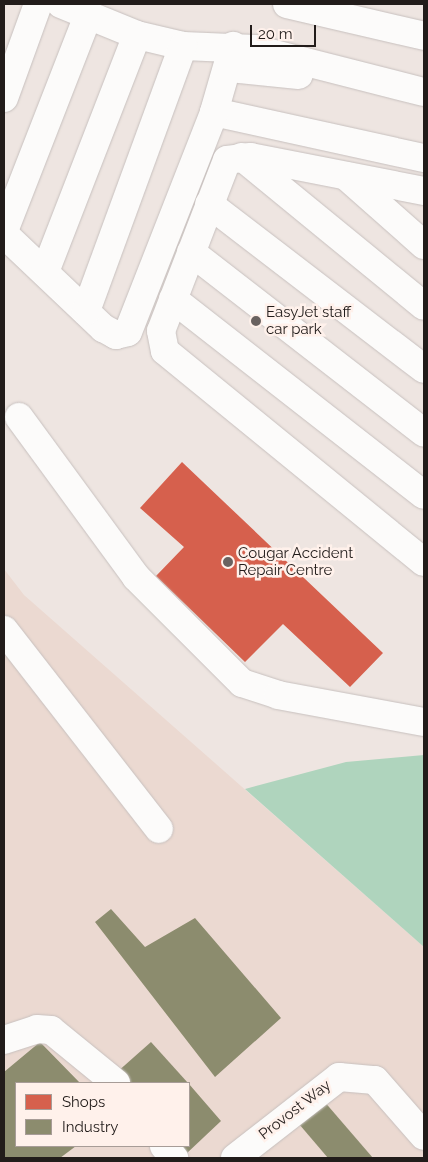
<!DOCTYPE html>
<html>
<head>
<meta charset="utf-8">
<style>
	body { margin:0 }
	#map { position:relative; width:428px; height:1162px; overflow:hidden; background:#eee5e1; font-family:Raleway,sans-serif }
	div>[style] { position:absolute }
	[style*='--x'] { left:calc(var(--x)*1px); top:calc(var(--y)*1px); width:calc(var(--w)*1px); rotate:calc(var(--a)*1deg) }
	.built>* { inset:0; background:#ebd9d1 }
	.green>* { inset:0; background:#afd4bd }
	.shops>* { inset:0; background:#d6604d }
	.industry>* { inset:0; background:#8c8c6e }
	.roads { filter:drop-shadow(0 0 1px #c7c0be) drop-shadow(0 0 1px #c7c0be) }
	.minor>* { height:28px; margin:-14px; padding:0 14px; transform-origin:14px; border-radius:14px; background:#fcfbfa }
	.major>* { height:28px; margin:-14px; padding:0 14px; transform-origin:14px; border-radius:14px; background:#fcfbfa }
	.dots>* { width:14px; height:14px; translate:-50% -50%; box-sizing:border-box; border:2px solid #fff1eb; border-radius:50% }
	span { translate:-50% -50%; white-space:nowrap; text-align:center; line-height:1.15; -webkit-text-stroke:5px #fff1eb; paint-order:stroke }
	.poi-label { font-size:15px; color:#221c1a }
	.left { translate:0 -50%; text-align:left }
	.street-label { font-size:15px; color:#221c1a }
	.frame { position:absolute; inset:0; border:5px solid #221c1a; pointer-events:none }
	.legend { position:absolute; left:15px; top:1082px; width:175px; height:65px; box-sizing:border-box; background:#fff1eb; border:1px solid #a79c97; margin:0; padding:6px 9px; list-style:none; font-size:15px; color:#221c1a }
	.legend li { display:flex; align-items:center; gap:10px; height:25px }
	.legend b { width:25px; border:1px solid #a79c97 }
	.scale { position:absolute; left:250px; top:25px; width:66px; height:22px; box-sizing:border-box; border:2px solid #221c1a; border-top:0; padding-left:6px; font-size:15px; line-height:18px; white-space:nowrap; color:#221c1a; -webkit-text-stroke:4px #fff1eb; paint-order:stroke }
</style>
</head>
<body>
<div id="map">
	<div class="built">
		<i style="clip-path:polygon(evenodd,4px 569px,24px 595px,424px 947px,424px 1158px,4px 1158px,4px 569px,16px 1083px,189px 1083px,189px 1146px,16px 1146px,16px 1083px)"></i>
	</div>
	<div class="green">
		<i style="clip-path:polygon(424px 755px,424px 947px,245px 789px,346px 762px)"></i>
	</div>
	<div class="shops">
		<i style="clip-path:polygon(182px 462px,383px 653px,350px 687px,283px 624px,245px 662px,156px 576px,184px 547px,140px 508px)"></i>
	</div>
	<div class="industry">
		<i style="clip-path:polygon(111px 909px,145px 947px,195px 918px,281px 1018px,215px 1077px,95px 922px)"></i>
		<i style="clip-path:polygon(40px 1042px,80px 1083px,16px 1083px,16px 1146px,76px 1146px,60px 1158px,4px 1158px,4px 1072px)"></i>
		<i style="clip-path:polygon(151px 1042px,188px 1083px,125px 1083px,116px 1073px)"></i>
		<i style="clip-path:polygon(189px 1084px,221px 1121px,186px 1154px,179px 1146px,189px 1146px)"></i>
		<i style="clip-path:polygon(323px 1100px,373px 1158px,328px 1158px,299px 1124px)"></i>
	</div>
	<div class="roads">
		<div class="minor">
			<i style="--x:61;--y:4;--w:82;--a:22.2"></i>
			<i style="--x:137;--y:35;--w:47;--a:13.4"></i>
			<i style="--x:183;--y:46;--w:72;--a:2.4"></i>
			<i style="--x:255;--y:49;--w:174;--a:14.3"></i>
			<i style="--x:230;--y:68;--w:69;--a:5.8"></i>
			<i style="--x:4;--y:98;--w:100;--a:-70.1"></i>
			<i style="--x:214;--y:112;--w:215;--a:12.4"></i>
			<i style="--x:242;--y:157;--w:235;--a:39.3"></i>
			<i style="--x:346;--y:176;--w:104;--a:41.5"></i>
			<i style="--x:424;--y:191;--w:176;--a:-168.9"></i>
			<i style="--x:251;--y:157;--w:24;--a:173"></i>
			<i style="--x:227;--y:160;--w:183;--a:111.1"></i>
			<i style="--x:161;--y:331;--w:20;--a:79"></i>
			<i style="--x:165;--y:351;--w:334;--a:39.2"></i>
			<i style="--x:209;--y:204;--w:271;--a:37.5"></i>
			<i style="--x:4;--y:231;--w:234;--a:-68.7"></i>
			<i style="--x:4;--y:234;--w:137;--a:43.5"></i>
			<i style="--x:103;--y:328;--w:15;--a:28"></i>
			<i style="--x:116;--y:335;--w:12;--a:-14"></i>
			<i style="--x:128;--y:332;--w:236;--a:-68.6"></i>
			<i style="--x:214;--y:112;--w:69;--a:-73.9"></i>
			<i style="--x:191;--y:252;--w:295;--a:37.8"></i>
			<i style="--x:45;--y:272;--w:254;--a:-68.8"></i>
			<i style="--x:173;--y:299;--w:318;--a:38"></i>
			<i style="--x:86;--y:311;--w:282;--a:-69.9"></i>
			<i style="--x:19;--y:417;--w:198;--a:53.8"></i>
			<i style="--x:136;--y:577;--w:150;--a:45"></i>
			<i style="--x:242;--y:683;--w:38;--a:18"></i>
			<i style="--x:278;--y:695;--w:148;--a:10.5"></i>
			<i style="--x:4;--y:630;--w:252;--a:52.1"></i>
			<i style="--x:4;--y:1040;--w:35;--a:-18"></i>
			<i style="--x:37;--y:1029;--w:14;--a:4"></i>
			<i style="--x:51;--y:1030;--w:84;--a:39.2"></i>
			<i style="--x:164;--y:1146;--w:16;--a:50"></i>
			<i style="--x:235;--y:1158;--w:132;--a:-37.9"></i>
			<i style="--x:339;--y:1077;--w:36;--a:5"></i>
			<i style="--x:375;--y:1080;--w:74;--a:48.8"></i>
		</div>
		<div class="major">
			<i style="--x:287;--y:4;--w:141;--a:13.1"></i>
		</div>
	</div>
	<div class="dots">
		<i style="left:256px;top:321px;background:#696260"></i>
		<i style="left:228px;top:562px;background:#696260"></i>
	</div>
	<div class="poi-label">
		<span class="left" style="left:266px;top:321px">EasyJet staff<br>car park</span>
		<span class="left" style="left:238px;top:562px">Cougar Accident<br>Repair Centre</span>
	</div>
	<div class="street-label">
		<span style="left:295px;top:1110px;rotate:-38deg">Provost Way</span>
	</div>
	<div class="frame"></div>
	<ul class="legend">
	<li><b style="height:14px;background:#d6604d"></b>Shops</li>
	<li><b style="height:14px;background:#8c8c6e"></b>Industry</li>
	</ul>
	<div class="scale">20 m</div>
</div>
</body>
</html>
